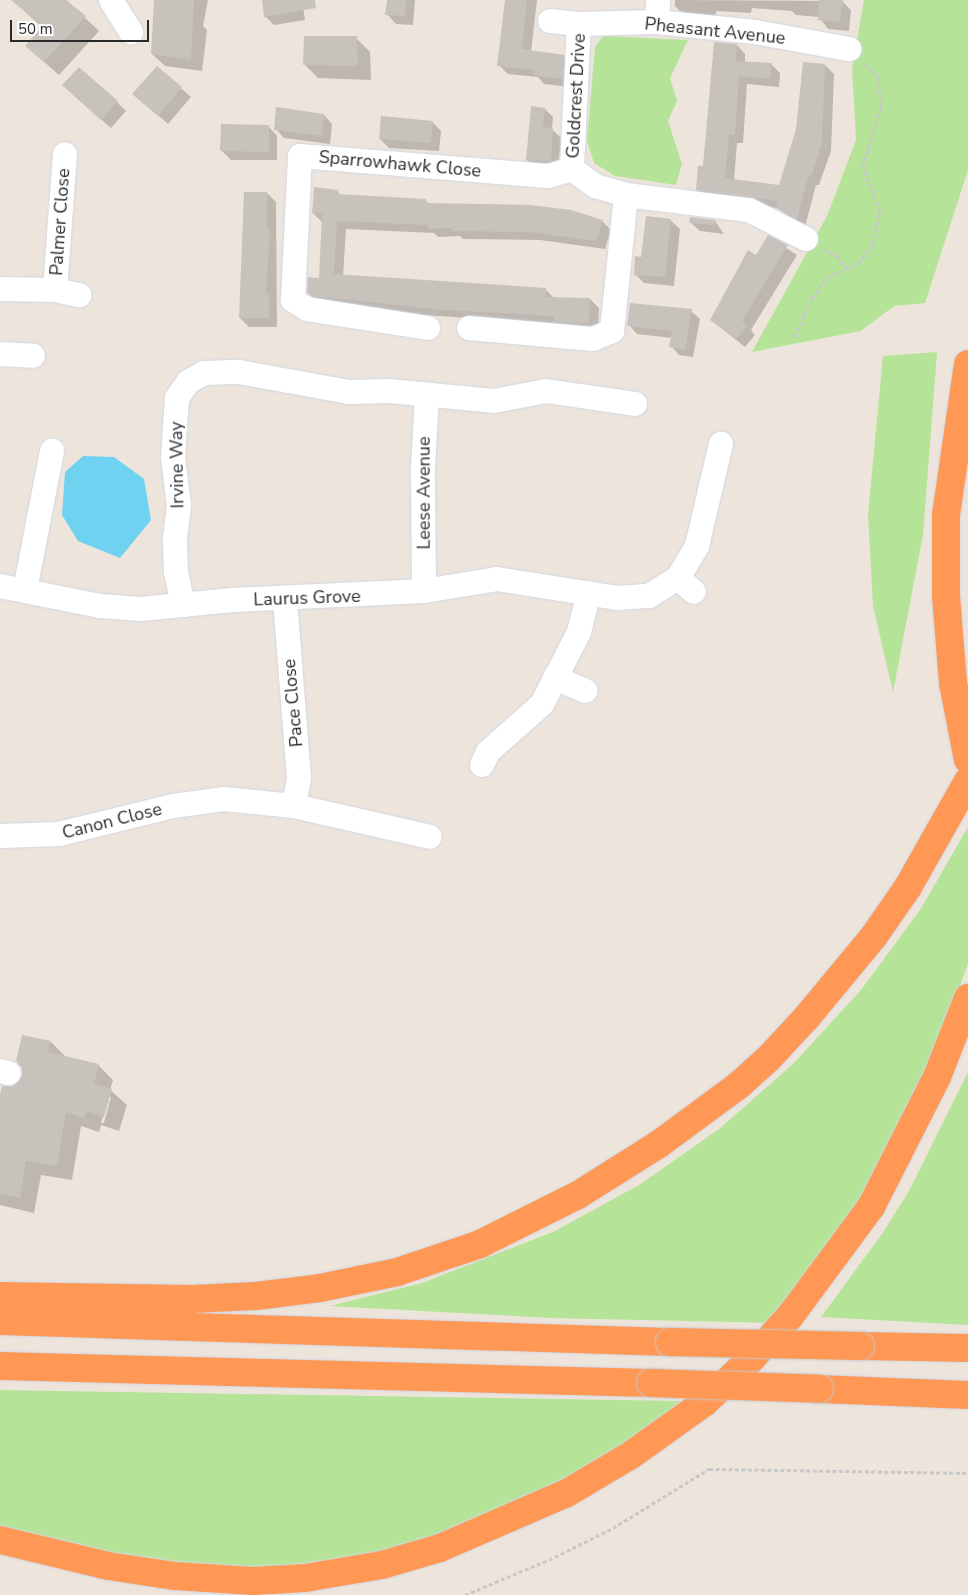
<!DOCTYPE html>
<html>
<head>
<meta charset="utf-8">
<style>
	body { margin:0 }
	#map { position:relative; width:968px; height:1595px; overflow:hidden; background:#ede5dc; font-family:"Nunito Sans",sans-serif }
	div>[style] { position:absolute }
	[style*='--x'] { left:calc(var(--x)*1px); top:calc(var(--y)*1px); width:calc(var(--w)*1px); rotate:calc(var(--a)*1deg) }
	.green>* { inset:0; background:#b5e498 }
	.water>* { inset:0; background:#6ed2f0 }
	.shadow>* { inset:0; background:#0003 }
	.building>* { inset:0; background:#c8c2bc }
	.path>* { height:3px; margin-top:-1.5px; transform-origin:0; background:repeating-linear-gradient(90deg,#c8c8c8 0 4px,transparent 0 6.5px) }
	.roads { filter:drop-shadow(0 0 1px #d2d6e3) drop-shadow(0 0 1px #d2d6e3) }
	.minor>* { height:24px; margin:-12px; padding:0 12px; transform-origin:12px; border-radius:12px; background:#fff }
	.highway>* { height:28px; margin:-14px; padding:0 14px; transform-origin:14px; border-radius:14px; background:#ff9855 }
	.bridges { filter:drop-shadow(0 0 1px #c8c8c8) drop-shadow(0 0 1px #c8c8c8) }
	.highway-bridge>* { height:28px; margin:-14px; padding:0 14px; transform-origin:14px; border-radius:14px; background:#ff9855 }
	span { translate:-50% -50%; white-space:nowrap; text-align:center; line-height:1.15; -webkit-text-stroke:4.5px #fff; paint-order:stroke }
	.street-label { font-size:18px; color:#2a2a2a }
	.scale { position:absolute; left:10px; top:20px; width:139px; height:22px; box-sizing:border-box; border:2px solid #2a2a2a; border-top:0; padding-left:6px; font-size:15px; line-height:18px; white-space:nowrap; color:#2a2a2a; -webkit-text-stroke:4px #fff; paint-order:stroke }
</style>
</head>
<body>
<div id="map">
	<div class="green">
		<i style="clip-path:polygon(864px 0,968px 0,968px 170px,925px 303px,894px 306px,861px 331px,752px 352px,827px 216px,856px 140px,852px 67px)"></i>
		<i style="clip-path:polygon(603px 36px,688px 40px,670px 78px,677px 101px,668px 121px,682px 164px,676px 185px,615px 176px,594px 163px,587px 141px,595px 47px)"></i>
		<i style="clip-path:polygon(937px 352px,923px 535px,893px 692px,873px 606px,868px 514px,883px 356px)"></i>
		<i style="clip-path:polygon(968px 827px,968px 963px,946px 1026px,927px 1073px,858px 1204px,773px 1323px,550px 1318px,330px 1306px,422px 1283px,555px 1231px,639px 1185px,719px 1129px,794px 1063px,861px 990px,920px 910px)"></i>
		<i style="clip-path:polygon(968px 1072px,968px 1325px,821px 1317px,882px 1234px,909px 1191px)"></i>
		<i style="clip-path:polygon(0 1390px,681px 1401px,645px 1430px,568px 1480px,486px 1519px,399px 1547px,354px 1557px,263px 1568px,173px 1567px,0 1532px)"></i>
	</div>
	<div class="water">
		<i style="clip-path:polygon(83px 456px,114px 457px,144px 479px,151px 520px,120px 558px,78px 541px,62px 515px,65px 472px)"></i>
	</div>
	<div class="shadow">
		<i style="clip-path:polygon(12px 0,66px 0,99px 31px,59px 75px,26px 46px,43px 28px)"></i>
		<i style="clip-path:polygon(155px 0,208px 0,203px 26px,207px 30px,202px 71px,165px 66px,152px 54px)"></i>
		<i style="clip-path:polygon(263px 0,302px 0,305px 20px,274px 25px,265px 16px)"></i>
		<i style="clip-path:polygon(388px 0,415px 0,413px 25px,396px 24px,387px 14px)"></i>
		<i style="clip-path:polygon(506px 0,537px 0,531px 52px,563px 56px,572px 65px,571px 87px,544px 84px,538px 77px,508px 74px,499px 65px)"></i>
		<i style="clip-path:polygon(675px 0,842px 1px,851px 10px,849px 31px,828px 29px,819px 17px,796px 15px,792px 11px,752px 8px,751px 13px,716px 11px,715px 18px,683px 14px,675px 6px)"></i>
		<i style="clip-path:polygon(356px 38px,370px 52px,371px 80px,318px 78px,304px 64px)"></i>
		<i style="clip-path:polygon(737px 45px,745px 54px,745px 63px,771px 64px,780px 73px,779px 87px,747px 84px,743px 143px,737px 143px,734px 180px,780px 186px,825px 65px,834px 74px,831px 151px,819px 185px,816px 185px,805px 227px,777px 208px,706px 198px,697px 189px)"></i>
		<i style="clip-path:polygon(157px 67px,191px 97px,168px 124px,134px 94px)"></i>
		<i style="clip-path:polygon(72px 94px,117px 102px,126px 111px,111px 128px)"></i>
		<i style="clip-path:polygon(545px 109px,553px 117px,552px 129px,561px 138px,558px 169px,536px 168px,527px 160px)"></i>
		<i style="clip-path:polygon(324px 115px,332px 124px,330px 144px,284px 138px,276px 129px)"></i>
		<i style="clip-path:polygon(432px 122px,441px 131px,439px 151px,389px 148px,380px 139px)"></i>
		<i style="clip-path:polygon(268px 126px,277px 136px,277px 160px,231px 160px,222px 151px)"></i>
		<i style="clip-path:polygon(337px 191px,342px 196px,425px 200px,429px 204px,602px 221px,611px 230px,605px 249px,540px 240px,463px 239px,460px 236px,438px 237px,434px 233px,346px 229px,343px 276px,546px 290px,554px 298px,590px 299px,599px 308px,598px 331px,564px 330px,557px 324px,393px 313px,317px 301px,308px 292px,320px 279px,322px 222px,313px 213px)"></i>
		<i style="clip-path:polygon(267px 193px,276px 202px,277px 327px,249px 327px,240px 318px)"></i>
		<i style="clip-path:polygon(670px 220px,680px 229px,674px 286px,644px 283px,635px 274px,642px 258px)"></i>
		<i style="clip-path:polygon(715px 221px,724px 234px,700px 231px,690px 222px)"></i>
		<i style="clip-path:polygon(769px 237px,797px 255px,751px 330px,755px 335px,745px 347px,711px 320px)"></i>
		<i style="clip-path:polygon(691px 311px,700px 319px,693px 357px,679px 355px,671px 346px,672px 338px,637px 334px,629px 325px)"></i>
		<i style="clip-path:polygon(evenodd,51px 1042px,66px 1057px,98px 1065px,113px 1080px,110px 1090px,127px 1105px,119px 1131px,101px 1125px,99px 1132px,81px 1126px,72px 1180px,41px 1175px,34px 1213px,0 1205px,0 1101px,51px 1042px,109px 1097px,111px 1097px,104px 1123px,101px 1123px,109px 1097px)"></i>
	</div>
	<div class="building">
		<i style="clip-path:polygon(11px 0,66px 0,86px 16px,44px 62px,25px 46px,43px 26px)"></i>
		<i style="clip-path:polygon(154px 0,194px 0,191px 60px,151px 54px)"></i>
		<i style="clip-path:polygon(262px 0,315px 0,316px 8px,264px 17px)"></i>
		<i style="clip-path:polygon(387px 0,406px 0,405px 16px,385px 15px)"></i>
		<i style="clip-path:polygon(505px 0,527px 0,522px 49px,564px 55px,563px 79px,533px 75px,534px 70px,497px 66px)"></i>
		<i style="clip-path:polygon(819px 0,843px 0,840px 22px,818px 20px)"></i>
		<i style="clip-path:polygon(304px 36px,357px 36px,358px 66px,303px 65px)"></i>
		<i style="clip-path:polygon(714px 42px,737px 44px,736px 61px,772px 63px,770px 79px,739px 76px,735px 135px,729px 134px,725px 178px,779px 185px,796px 129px,803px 62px,825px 64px,822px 142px,811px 177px,808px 177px,797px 219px,776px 208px,778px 201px,696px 190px,698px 166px,703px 166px)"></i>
		<i style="clip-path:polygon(157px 66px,182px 87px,158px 116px,132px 94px)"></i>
		<i style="clip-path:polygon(79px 67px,118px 101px,101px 120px,62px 85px)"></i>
		<i style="clip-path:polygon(531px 106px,545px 108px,543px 127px,553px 128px,551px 161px,526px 160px)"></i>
		<i style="clip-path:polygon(276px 107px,324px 114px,322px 136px,274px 130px)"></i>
		<i style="clip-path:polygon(381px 116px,433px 121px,431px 143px,379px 139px)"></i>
		<i style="clip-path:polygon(221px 124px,269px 125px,269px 152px,220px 151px)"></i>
		<i style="clip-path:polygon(314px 187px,338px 190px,338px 194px,426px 199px,425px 203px,531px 205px,571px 210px,603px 220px,596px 241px,530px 232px,453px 231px,453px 228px,428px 229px,428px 225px,337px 221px,334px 274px,546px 288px,546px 297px,590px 298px,589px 323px,554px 322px,554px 316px,443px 310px,312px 296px,307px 293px,308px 277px,319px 278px,322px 214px,312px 213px)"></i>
		<i style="clip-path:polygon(244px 192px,267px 192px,267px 229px,270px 230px,266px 293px,269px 293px,269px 318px,239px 318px)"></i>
		<i style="clip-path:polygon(646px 216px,671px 219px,665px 277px,634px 275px,635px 256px,641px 257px)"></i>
		<i style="clip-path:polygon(690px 217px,716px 220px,715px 225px,689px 223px)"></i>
		<i style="clip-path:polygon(768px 235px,788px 245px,742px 321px,747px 325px,736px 339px,710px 320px,748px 250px,756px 255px)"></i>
		<i style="clip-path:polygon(630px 303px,692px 309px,685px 350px,669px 347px,672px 331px,627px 326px)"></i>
		<i style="clip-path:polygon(22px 1035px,51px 1041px,48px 1052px,99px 1064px,94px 1083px,112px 1089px,104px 1117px,86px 1111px,84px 1118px,66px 1112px,57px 1166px,26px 1161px,20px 1198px,0 1194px,0 1095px,2px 1086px,14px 1086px,22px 1076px,22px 1068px,16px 1061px)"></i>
	</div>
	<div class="path">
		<i style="--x:824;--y:249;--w:15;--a:28"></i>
		<i style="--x:837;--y:256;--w:17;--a:50"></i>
		<i style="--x:794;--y:337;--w:43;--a:-65.2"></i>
		<i style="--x:812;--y:298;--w:26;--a:-54"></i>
		<i style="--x:827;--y:277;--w:34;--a:-23"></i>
		<i style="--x:858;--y:264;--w:25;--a:-53"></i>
		<i style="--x:873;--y:244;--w:34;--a:-78"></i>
		<i style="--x:880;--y:211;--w:47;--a:-111.1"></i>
		<i style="--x:863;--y:167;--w:64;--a:-73.6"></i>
		<i style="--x:881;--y:106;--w:30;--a:-96"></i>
		<i style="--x:878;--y:76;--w:19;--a:-137"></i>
		<i style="--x:465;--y:1595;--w:98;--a:-22.9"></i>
		<i style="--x:555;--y:1557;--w:65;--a:-26.6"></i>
		<i style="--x:613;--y:1528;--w:113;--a:-31.6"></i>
		<i style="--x:709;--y:1469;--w:259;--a:0.9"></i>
	</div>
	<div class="roads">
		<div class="minor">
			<i style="--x:111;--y:0;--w:38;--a:58"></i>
			<i style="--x:550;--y:21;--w:29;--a:6"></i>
			<i style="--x:579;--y:24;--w:78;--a:-1.5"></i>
			<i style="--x:657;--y:22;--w:99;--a:5.8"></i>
			<i style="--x:755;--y:32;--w:96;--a:10.3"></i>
			<i style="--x:657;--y:22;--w:22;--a:-87"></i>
			<i style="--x:579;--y:24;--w:145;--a:92.8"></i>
			<i style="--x:572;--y:169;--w:29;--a:36"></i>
			<i style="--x:595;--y:186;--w:32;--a:16"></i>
			<i style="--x:626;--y:195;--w:124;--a:7"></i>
			<i style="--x:749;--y:210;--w:64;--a:27"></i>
			<i style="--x:0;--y:289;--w:55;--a:1"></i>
			<i style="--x:55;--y:290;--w:25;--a:12"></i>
			<i style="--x:55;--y:290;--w:136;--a:-85.8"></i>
			<i style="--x:428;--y:328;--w:122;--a:-171.1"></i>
			<i style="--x:307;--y:309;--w:17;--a:-147"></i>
			<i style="--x:293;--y:300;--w:144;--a:-87.2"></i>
			<i style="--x:300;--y:156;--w:249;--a:4.6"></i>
			<i style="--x:548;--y:176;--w:25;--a:-16"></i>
			<i style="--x:469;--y:328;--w:124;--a:5.1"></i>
			<i style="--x:593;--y:339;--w:21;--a:-23"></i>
			<i style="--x:612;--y:331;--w:137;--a:-84.1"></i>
			<i style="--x:0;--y:354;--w:33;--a:3"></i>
			<i style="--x:678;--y:578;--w:21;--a:41"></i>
			<i style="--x:0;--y:586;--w:102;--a:11.3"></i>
			<i style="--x:100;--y:606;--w:41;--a:4.2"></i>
			<i style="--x:141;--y:609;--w:92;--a:-5.6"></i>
			<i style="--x:233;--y:600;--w:191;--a:-2.7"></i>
			<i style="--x:424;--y:591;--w:74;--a:-9.3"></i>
			<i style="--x:497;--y:579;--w:121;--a:9"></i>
			<i style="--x:617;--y:598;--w:32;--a:-4"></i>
			<i style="--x:649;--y:596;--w:34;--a:-32"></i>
			<i style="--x:678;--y:578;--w:37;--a:-59"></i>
			<i style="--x:697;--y:546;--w:105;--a:-76.8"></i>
			<i style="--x:25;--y:590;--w:142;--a:-79"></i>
			<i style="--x:424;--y:591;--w:124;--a:-90.5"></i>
			<i style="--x:423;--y:467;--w:72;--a:-86.8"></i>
			<i style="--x:285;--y:600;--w:179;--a:85.5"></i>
			<i style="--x:299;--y:778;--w:28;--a:100"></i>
			<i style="--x:183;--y:605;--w:34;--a:-102"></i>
			<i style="--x:176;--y:572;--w:34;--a:-92"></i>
			<i style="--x:175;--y:538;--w:32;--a:-83"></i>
			<i style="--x:179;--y:506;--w:49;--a:-97"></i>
			<i style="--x:173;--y:457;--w:59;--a:-86.1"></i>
			<i style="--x:177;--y:398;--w:19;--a:-55"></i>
			<i style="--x:188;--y:382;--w:18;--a:-29"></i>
			<i style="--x:204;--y:373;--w:35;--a:-2"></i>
			<i style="--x:239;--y:372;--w:112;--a:10.3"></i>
			<i style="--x:349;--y:392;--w:40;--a:-1.4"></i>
			<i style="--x:389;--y:391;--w:105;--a:5.4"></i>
			<i style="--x:494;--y:401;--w:53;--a:-10.9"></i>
			<i style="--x:546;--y:391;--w:90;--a:8.3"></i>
			<i style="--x:555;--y:678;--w:33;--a:23"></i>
			<i style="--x:482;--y:765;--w:14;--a:-65"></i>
			<i style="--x:488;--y:752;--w:72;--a:-41.6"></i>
			<i style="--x:542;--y:704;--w:81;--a:-62.8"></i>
			<i style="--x:579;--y:632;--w:40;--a:-75.6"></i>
			<i style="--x:0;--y:836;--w:59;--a:-1.9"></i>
			<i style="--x:59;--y:834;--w:117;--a:-13.8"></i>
			<i style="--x:173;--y:806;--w:51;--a:-7.8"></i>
			<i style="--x:224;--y:799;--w:70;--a:5.7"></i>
			<i style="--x:294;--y:806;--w:139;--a:12.8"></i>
			<i style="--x:0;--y:1071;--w:9;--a:13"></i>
		</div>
		<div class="highway">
			<i style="--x:968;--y:364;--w:153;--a:98.3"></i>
			<i style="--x:946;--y:515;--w:81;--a:90"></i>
			<i style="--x:946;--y:596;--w:87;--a:85.4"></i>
			<i style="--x:953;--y:683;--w:78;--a:79"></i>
			<i style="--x:0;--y:1296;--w:191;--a:0.9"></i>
			<i style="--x:191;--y:1299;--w:65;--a:-2.6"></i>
			<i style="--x:256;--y:1296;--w:64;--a:-7.1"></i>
			<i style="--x:320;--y:1288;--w:79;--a:-11.7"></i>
			<i style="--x:397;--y:1272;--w:88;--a:-18.6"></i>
			<i style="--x:480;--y:1244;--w:110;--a:-26.6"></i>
			<i style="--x:578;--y:1195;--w:96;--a:-32.2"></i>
			<i style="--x:659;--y:1144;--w:99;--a:-36.4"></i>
			<i style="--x:739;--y:1085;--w:39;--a:-42"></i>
			<i style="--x:768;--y:1059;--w:57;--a:-47.1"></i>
			<i style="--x:807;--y:1017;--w:105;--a:-50.4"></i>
			<i style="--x:874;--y:936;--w:60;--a:-55.2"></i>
			<i style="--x:908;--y:887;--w:122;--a:-60.5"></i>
			<i style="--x:0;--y:1321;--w:670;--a:1.8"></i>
			<i style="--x:860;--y:1346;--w:108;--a:1.1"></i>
			<i style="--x:0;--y:1366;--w:651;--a:1.5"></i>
			<i style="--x:819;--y:1389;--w:149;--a:2.3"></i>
			<i style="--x:0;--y:1540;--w:111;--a:13.5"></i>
			<i style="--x:108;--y:1566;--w:68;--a:8.5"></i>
			<i style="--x:175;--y:1576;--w:79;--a:3.6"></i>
			<i style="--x:254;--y:1581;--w:51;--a:-3.4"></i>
			<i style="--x:305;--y:1578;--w:78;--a:-9.6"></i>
			<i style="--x:382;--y:1565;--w:60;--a:-16.3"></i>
			<i style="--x:440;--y:1548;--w:138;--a:-23.4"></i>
			<i style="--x:567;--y:1493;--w:74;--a:-30.7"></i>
			<i style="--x:631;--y:1455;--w:91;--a:-35.6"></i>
			<i style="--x:705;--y:1402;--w:64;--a:-43.1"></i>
			<i style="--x:752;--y:1358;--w:58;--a:-47.8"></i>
			<i style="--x:791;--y:1315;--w:134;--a:-53.5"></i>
			<i style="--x:871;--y:1207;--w:146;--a:-63.1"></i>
			<i style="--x:937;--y:1077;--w:85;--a:-68.6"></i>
		</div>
	</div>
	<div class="bridges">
		<div class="highway-bridge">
			<i style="--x:670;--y:1342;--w:190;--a:1.2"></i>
			<i style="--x:651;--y:1383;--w:168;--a:2"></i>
		</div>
	</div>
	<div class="street-label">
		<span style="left:715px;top:31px;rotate:6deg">Pheasant Avenue</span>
		<span style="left:576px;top:96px;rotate:-87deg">Goldcrest Drive</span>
		<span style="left:400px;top:164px;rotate:5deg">Sparrowhawk Close</span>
		<span style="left:60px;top:222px;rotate:-86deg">Palmer Close</span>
		<span style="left:177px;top:465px;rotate:-91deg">Irvine Way</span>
		<span style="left:424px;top:493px;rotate:-90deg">Leese Avenue</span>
		<span style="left:307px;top:598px;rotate:-2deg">Laurus Grove</span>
		<span style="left:293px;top:703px;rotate:-95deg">Pace Close</span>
		<span style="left:112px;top:821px;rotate:-14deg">Canon Close</span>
	</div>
	<div class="scale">50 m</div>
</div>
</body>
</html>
